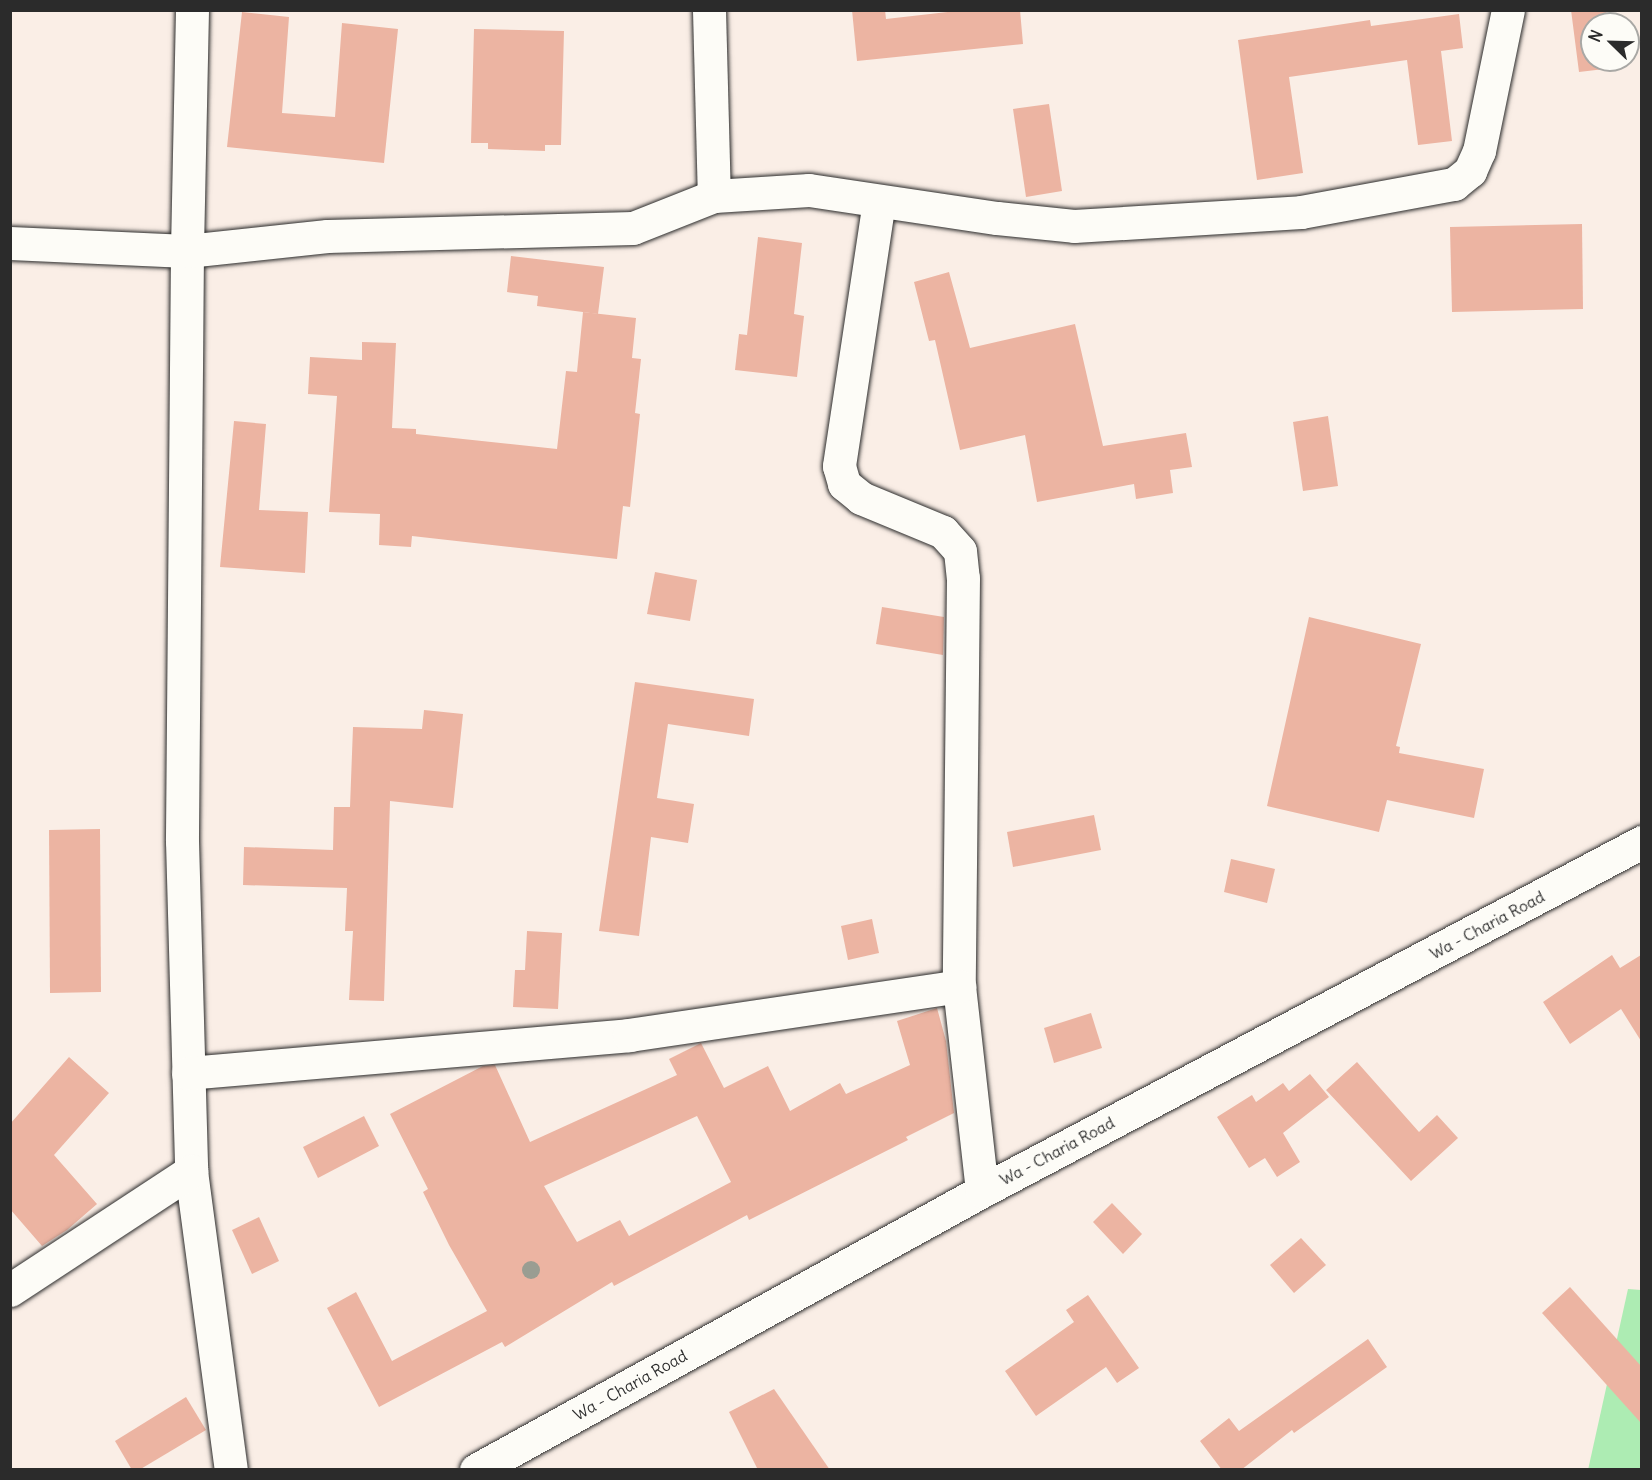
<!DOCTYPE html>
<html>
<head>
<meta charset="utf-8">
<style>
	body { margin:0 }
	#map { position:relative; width:1652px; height:1480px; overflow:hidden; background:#faeee6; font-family:Delius,sans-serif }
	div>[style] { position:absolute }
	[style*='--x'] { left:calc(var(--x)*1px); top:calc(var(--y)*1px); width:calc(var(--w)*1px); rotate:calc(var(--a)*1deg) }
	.green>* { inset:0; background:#adecb3 }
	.building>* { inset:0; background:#ecb4a2 }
	.roads { filter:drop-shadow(0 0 2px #2b2b2b) drop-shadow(0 0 2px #2b2b2b) }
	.street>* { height:33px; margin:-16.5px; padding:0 16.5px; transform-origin:16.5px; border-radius:16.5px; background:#fdfcf7 }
	.secondary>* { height:33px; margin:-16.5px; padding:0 16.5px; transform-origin:16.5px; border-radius:16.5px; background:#fdfcf7 }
	.trees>* { width:18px; height:18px; margin:-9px; border-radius:50%; background:#9a9d92 }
	span { translate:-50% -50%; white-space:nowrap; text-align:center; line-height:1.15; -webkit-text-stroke:4.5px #fdfcf7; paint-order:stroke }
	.street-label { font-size:16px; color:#2b2b2b }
	.frame { position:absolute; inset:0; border:12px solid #2b2b2b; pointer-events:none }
	.north { position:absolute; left:1580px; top:12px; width:60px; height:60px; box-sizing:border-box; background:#fdfcf7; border:2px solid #a9a8a5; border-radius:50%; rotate:293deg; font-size:16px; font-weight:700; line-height:24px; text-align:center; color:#2b2b2b }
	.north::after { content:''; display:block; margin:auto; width:21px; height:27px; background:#2b2b2b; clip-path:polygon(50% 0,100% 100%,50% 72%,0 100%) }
</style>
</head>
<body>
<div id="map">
	<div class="green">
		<i style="clip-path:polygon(1628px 1289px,1641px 1290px,1641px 1469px,1588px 1470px)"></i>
	</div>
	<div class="building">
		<i style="clip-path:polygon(852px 10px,885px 10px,886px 19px,965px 10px,1020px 10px,1023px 44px,857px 61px)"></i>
		<i style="clip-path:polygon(1571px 10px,1606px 10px,1608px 24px,1592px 24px,1592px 60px,1612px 60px,1613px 68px,1579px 72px)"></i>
		<i style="clip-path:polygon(242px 12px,289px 17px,282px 113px,335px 117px,342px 23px,398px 29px,384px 163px,227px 147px)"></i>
		<i style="clip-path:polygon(1459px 14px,1463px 48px,1441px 51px,1452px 141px,1418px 145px,1407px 60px,1289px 77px,1303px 173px,1257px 180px,1238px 40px,1370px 20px,1371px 26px)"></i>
		<i style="clip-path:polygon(474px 29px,564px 31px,561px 145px,545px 145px,545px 151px,488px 149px,488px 143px,471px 143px)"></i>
		<i style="clip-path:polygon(1049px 104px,1062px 191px,1026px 197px,1013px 109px)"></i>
		<i style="clip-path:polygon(1582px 224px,1583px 309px,1452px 312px,1450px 227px)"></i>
		<i style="clip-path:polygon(758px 237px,802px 243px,794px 314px,804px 316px,797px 377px,735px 370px,739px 334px,747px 335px)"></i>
		<i style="clip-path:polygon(511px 256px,604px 267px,598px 314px,537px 306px,538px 296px,507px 292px)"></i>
		<i style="clip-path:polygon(949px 272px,970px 348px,1075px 324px,1103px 446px,1186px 433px,1192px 467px,1170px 470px,1173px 493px,1136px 499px,1134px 484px,1037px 502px,1025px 435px,960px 450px,935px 340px,929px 341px,914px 282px)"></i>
		<i style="clip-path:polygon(583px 312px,636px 318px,632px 358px,641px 359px,635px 413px,640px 414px,630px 507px,623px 506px,617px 559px,412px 536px,411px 547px,379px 545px,380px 514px,329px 512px,337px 396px,308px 394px,310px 357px,362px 360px,362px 342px,396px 343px,392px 428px,416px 429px,416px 434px,557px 449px,566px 371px,577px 372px)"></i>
		<i style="clip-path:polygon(1328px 416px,1338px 486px,1303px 491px,1293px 422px)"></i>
		<i style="clip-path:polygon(234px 421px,266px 424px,259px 510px,308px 512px,305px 573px,220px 567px)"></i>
		<i style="clip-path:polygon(655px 572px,697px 580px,690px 621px,647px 614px)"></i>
		<i style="clip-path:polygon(882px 607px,944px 617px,943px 655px,876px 644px)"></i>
		<i style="clip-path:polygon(1309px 617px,1421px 644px,1396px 746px,1400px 747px,1399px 753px,1484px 769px,1474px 818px,1387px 800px,1379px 832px,1267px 806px)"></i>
		<i style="clip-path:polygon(635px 682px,754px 699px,749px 736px,668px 724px,657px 798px,694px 804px,688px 843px,651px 837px,639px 936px,599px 931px)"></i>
		<i style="clip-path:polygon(424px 710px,463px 714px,453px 808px,390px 801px,384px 1001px,349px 1000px,353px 931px,345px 931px,347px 888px,243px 885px,244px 847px,333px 850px,334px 807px,350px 807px,353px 727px,422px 729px)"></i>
		<i style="clip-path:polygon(1094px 815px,1101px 850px,1013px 867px,1007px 832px)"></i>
		<i style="clip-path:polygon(100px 829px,101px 992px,50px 993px,49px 830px)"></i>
		<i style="clip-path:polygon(1231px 859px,1275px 869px,1267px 903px,1224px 892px)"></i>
		<i style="clip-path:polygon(872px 919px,879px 953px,848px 960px,841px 926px)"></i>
		<i style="clip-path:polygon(527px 931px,562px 933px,558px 1009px,513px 1007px,515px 970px,525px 970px)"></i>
		<i style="clip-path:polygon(1612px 955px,1620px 968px,1641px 955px,1641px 1041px,1621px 1009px,1570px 1044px,1543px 1002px)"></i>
		<i style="clip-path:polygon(evenodd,937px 1008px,946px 1041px,954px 1113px,906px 1137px,908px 1140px,749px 1220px,747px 1215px,614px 1286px,612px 1282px,505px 1347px,502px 1342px,379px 1407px,327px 1308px,356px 1292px,392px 1361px,487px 1311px,449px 1245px,423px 1192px,428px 1189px,390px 1114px,483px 1066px,495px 1065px,530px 1142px,677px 1075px,669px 1059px,701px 1043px,724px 1088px,768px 1066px,790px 1111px,840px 1083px,846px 1094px,910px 1065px,897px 1021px,937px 1008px,697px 1116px,731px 1182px,629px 1236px,620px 1220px,577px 1242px,544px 1186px,697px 1116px)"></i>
		<i style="clip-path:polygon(1091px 1013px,1102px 1048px,1054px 1063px,1044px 1028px)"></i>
		<i style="clip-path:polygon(69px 1057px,109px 1093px,54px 1155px,97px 1204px,67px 1230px,42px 1246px,10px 1209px,10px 1124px)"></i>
		<i style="clip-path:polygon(1357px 1062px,1419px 1132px,1437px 1115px,1458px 1138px,1411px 1181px,1326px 1090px)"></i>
		<i style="clip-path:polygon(1310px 1074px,1329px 1097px,1283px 1133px,1300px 1162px,1277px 1177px,1265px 1158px,1249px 1168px,1217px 1117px,1252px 1095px,1256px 1102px,1283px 1083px,1289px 1091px)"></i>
		<i style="clip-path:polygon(364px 1116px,379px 1146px,318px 1178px,303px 1147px)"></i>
		<i style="clip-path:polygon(1112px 1203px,1142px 1234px,1123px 1254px,1093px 1222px)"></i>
		<i style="clip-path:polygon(259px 1217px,279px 1261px,252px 1274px,232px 1230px)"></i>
		<i style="clip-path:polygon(1301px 1238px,1326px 1265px,1294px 1293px,1270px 1265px)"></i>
		<i style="clip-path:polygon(1570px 1287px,1641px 1366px,1641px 1423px,1542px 1313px)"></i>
		<i style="clip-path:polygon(1088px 1295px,1139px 1368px,1117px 1383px,1106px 1367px,1036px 1416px,1005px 1371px,1074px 1322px,1066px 1310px)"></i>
		<i style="clip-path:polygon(1368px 1339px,1387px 1367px,1294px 1433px,1292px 1430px,1241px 1470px,1222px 1470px,1200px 1441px,1229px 1418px,1239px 1431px)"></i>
		<i style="clip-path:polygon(774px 1389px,830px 1470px,758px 1470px,729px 1412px)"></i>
		<i style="clip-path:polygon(186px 1397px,206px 1430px,139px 1470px,132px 1470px,115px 1441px)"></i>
	</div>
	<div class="roads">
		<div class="street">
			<i style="--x:192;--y:10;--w:241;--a:91.2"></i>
			<i style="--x:187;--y:251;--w:590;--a:90.49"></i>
			<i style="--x:182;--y:841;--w:330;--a:88.4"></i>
			<i style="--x:191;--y:1171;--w:302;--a:82.4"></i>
			<i style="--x:709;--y:10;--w:186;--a:88.5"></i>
			<i style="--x:879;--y:201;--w:268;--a:98.6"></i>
			<i style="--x:839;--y:466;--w:19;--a:74"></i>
			<i style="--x:844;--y:484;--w:22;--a:39"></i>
			<i style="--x:861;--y:498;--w:89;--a:22.5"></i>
			<i style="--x:943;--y:532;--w:25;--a:48"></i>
			<i style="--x:960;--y:551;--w:27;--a:84"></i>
			<i style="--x:963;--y:578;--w:408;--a:90.6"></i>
			<i style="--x:959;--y:986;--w:206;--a:83.6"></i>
			<i style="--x:10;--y:243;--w:177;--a:2.6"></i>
			<i style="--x:187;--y:251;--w:141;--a:-6.1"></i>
			<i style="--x:327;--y:236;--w:306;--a:-1.5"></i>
			<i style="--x:633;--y:228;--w:87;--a:-21.6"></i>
			<i style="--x:714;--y:196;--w:95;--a:-3.6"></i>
			<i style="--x:809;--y:190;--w:190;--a:8.5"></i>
			<i style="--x:997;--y:218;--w:77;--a:5.9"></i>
			<i style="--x:1074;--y:226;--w:227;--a:-3.5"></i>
			<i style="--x:1301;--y:212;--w:156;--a:-10.4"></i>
			<i style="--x:1454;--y:184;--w:21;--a:-39"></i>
			<i style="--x:1470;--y:171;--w:22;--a:-66"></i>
			<i style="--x:1479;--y:151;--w:144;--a:-78.4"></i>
			<i style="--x:188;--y:1073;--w:443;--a:-4.9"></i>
			<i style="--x:629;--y:1035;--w:334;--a:-8.4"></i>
			<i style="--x:10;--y:1290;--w:217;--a:-33.3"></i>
		</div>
		<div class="secondary">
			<i style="--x:476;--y:1470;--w:578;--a:-28.87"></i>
			<i style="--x:982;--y:1191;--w:747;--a:-27.87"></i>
		</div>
	</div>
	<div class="trees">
		<i style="left:531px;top:1270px"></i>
	</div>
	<div class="street-label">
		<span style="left:1487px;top:925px;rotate:-28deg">Wa - Charia Road</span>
		<span style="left:1057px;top:1151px;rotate:-28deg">Wa - Charia Road</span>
		<span style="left:630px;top:1385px;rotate:-29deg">Wa - Charia Road</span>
	</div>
	<div class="frame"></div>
	<div class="north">N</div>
</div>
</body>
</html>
